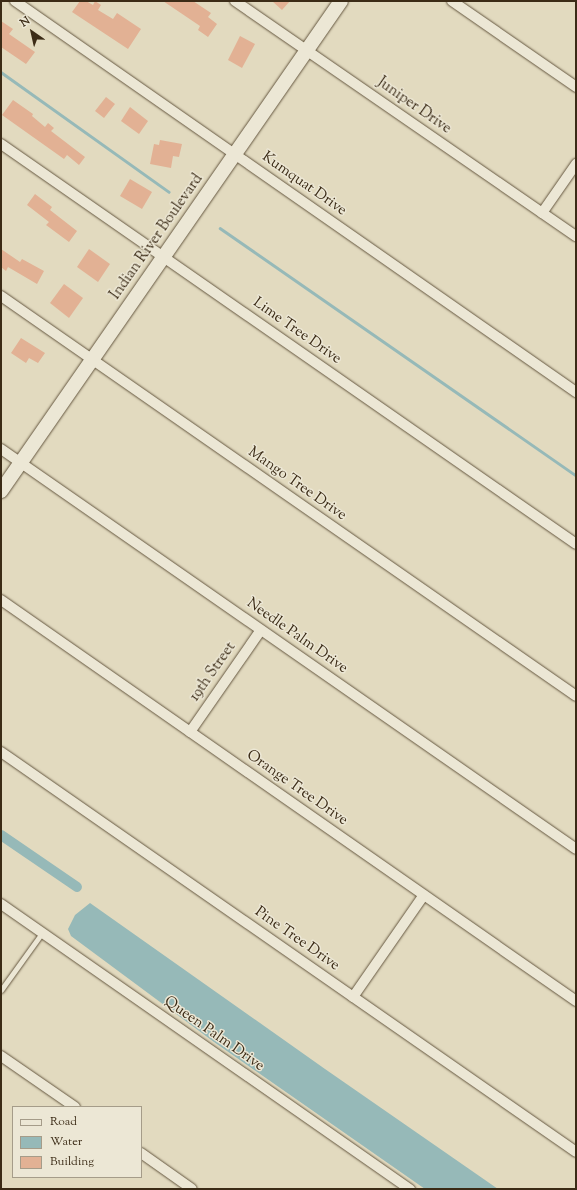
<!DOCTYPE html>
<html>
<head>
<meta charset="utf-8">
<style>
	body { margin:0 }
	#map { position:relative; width:577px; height:1190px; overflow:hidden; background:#e2dabf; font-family:"Sorts Mill Goudy",serif }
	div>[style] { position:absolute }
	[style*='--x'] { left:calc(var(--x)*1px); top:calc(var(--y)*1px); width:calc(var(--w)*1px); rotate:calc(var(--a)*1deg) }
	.water>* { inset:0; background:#96b9b8 }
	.stream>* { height:2.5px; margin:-1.25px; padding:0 1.25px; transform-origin:1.25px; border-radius:1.25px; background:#96b9b8 }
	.canal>* { height:10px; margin:-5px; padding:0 5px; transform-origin:5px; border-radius:5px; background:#96b9b8 }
	.building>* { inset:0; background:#e2b194 }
	.roads { filter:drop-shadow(0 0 1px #655740) drop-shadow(0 0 1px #655740) }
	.lane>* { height:5px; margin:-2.5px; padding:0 2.5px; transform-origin:2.5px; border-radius:2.5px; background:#ece7d5 }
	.street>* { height:10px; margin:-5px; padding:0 5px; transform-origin:5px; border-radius:5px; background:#ece7d5 }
	.secondary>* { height:14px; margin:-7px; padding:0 7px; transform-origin:7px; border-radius:7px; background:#ece7d5 }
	span { translate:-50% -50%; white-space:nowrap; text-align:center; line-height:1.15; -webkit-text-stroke:3px #ece7d5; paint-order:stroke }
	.street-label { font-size:15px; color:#3b2b16 }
	.frame { position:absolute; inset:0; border:2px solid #3b2b16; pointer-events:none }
	.legend { position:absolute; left:12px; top:1106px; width:130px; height:72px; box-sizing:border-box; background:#ece7d5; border:1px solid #a59c89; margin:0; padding:5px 7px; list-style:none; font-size:12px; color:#3b2b16 }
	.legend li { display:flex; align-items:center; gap:8px; height:20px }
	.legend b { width:20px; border:1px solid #a59c89 }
	.north { position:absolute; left:12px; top:12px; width:40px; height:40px; -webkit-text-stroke:3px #ece7d5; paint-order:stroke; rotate:326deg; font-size:11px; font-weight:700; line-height:16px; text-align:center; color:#3b2b16 }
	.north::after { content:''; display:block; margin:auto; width:14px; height:18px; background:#3b2b16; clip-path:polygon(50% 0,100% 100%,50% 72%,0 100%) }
</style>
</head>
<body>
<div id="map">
	<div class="water">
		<i style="clip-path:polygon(90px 903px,325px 1069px,498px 1189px,425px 1189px,214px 1042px,71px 936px,68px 929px,75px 915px)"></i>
	</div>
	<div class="stream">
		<i style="--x:1;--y:72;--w:206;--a:35.5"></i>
		<i style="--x:220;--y:228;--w:433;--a:34.8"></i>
	</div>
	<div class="canal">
		<i style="--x:1;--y:835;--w:92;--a:34.4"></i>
	</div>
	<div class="building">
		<i style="clip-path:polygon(80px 1px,86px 1px,93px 5px,95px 1px,101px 5px,98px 10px,113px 19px,117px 13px,141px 29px,128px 49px,72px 12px)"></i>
		<i style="clip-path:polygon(163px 1px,193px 1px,211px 13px,208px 17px,217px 24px,208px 37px,198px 30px,200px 26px)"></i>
		<i style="clip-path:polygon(272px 1px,290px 1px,282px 10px)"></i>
		<i style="clip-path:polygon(1px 21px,13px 29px,9px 34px,35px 52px,26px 64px,1px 47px)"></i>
		<i style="clip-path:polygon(240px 36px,255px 44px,242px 68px,228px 60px)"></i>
		<i style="clip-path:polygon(106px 97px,115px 104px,104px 118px,95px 111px)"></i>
		<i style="clip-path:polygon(13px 100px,33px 114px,32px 116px,45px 127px,48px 123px,54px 128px,51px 131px,85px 157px,79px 165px,67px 155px,64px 159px,2px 115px)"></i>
		<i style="clip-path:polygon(130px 107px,148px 121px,139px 134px,121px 121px)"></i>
		<i style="clip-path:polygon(160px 140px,182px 144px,179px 157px,173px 156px,171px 168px,150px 164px,154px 144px,159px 145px)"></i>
		<i style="clip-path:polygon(130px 179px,152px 192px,142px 209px,120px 196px)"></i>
		<i style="clip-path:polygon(35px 194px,52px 207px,50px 210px,77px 231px,69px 242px,46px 225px,49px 222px,27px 205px)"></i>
		<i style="clip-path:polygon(1px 249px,20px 262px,22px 259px,44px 271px,37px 284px,8px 267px,6px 271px,1px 267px)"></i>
		<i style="clip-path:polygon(89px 249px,110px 264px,98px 282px,77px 267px)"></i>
		<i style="clip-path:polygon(64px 284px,83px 298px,69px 318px,50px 303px)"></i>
		<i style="clip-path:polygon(21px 338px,45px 353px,38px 363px,29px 358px,26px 363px,11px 353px)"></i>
	</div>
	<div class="roads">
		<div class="lane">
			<i style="--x:1;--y:990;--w:70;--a:-54.3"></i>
		</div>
		<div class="street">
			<i style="--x:15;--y:1;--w:684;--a:34.88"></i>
			<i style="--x:235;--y:1;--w:414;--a:34.6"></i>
			<i style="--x:452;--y:1;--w:151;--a:34.7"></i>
			<i style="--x:1;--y:144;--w:700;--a:34.82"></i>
			<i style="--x:542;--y:213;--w:60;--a:-55.2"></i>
			<i style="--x:1;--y:296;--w:700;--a:34.82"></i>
			<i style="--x:1;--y:449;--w:700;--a:34.82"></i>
			<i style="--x:1;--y:600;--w:701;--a:34.89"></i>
			<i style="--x:190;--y:732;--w:124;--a:-55.2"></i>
			<i style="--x:1;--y:752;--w:700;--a:34.82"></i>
			<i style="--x:1;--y:904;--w:499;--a:34.9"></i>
			<i style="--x:353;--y:997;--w:124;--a:-55.2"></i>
			<i style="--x:1;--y:1056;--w:90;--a:34.6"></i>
			<i style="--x:141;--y:1153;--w:62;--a:35.2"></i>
		</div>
		<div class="secondary">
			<i style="--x:1;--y:491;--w:596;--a:-55.24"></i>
		</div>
	</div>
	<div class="street-label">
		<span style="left:414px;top:106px;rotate:35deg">Juniper Drive</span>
		<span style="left:304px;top:184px;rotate:35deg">Kumquat Drive</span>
		<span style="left:157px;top:237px;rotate:-55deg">Indian River Boulevard</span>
		<span style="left:297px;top:331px;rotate:35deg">Lime Tree Drive</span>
		<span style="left:297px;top:484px;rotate:35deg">Mango Tree Drive</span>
		<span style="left:297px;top:636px;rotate:35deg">Needle Palm Drive</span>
		<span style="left:213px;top:672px;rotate:-55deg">19th Street</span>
		<span style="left:297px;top:788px;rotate:35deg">Orange Tree Drive</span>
		<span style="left:297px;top:939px;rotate:35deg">Pine Tree Drive</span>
		<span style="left:214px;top:1034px;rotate:35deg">Queen Palm Drive</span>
	</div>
	<div class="frame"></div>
	<ul class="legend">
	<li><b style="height:5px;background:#ece7d5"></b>Road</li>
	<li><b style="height:11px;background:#96b9b8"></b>Water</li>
	<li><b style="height:11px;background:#e2b194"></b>Building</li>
	</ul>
	<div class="north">N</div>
</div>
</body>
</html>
